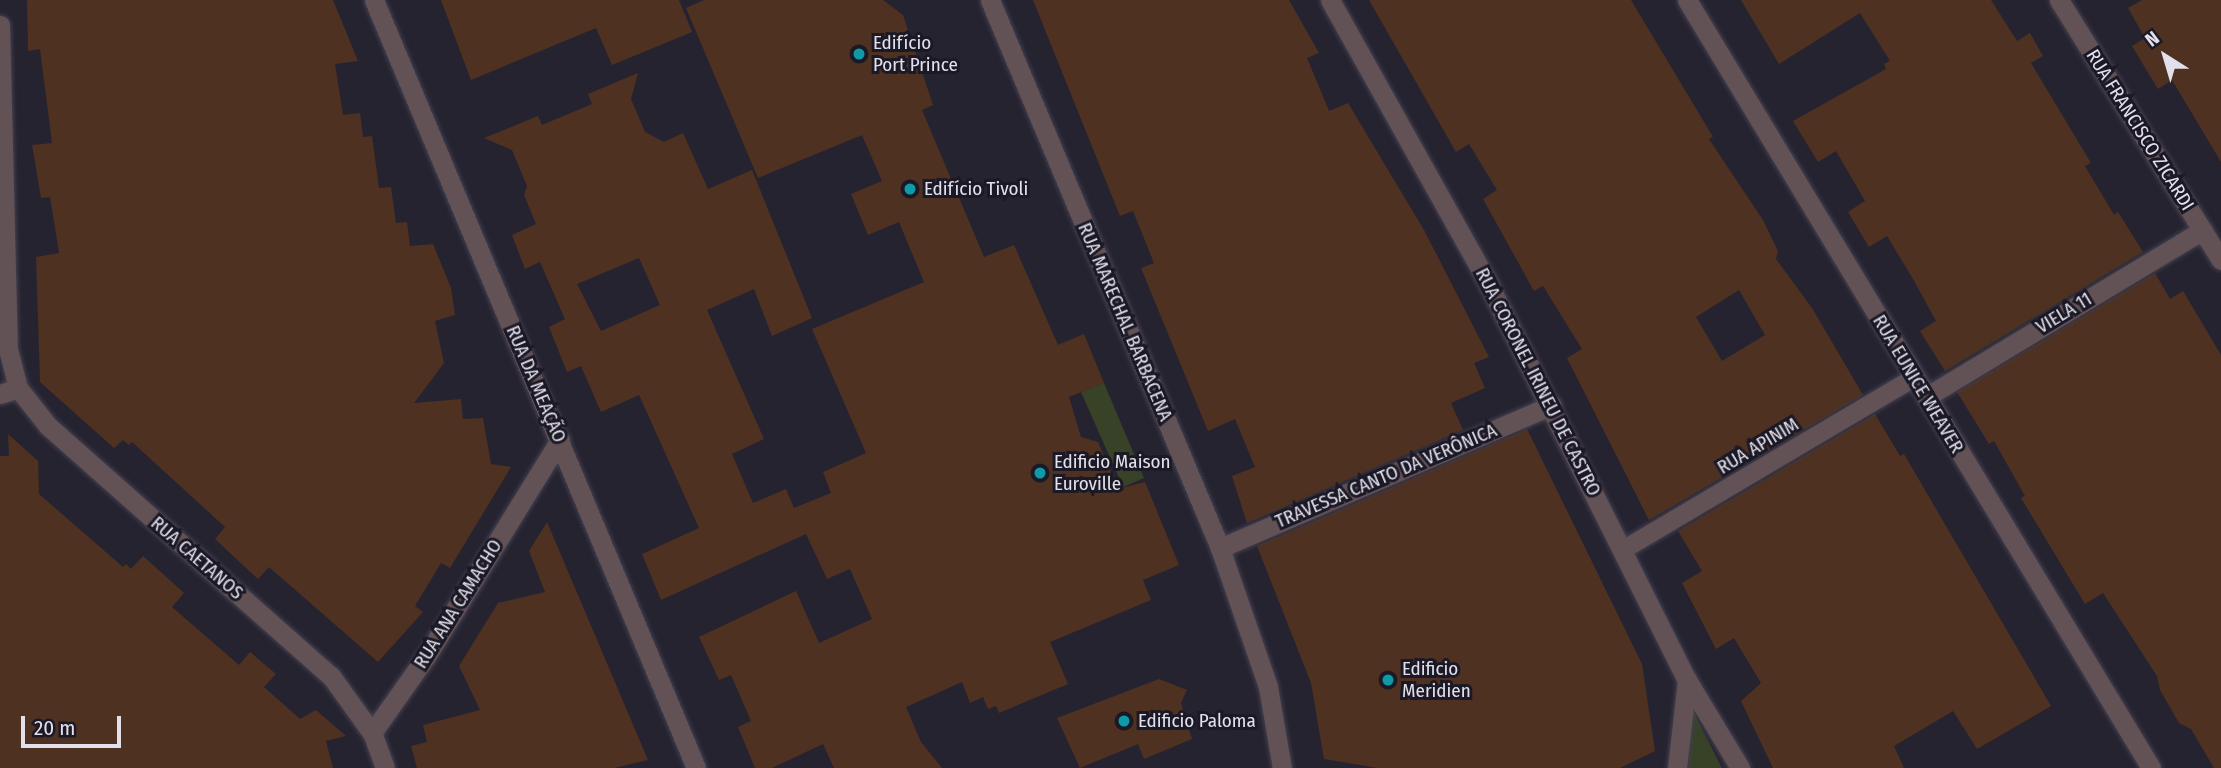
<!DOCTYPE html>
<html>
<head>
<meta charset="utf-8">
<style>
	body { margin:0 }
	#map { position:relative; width:2221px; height:768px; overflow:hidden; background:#262331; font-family:"Fira Sans Condensed",sans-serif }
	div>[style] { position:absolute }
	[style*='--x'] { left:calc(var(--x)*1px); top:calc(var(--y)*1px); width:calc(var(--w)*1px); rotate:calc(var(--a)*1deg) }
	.green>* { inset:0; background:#384227 }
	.building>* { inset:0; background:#4e3121 }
	.roads { filter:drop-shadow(0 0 2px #44414f) drop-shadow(0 0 2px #44414f) }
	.service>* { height:18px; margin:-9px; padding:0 9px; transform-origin:9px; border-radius:9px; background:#635255 }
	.pedestrian>* { height:19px; margin:-9.5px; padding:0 9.5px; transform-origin:9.5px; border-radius:9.5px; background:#635255 }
	.minor>* { height:19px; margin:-9.5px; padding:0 9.5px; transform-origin:9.5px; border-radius:9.5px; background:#635255 }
	.dots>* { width:19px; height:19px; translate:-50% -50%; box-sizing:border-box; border:4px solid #1c1927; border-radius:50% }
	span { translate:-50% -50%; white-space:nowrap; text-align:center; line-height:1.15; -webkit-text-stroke:6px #1c1927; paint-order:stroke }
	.poi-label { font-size:19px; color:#e2e0ea }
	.left { translate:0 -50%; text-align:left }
	.street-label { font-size:19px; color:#e2e0ea }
	.north { position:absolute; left:2130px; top:21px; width:70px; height:70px; -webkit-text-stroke:5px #1c1927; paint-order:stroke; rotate:323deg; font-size:19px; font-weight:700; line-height:28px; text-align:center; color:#e2e0ea }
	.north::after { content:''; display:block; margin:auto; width:24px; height:32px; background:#e2e0ea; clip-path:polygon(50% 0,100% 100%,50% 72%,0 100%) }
	.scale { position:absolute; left:21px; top:716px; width:100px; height:32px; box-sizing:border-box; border:4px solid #e2e0ea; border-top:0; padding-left:9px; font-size:21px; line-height:24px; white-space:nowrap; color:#e2e0ea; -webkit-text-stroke:5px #1c1927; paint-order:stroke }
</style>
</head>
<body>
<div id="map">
	<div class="green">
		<i style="clip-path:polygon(1104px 383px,1144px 478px,1123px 487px,1081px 392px)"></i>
		<i style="clip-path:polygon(1693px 711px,1722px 768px,1688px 768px)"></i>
	</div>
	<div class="building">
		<i style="clip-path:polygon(27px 0,333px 0,358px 61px,335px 64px,343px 115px,360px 113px,363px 137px,372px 136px,379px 188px,391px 187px,396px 223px,407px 222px,410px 246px,433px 244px,451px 288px,455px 315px,435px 321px,444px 363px,414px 403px,461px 399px,463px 419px,483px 418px,491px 464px,511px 467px,450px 568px,441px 563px,415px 606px,423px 612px,378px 662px,269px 567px,258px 579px,215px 539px,225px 527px,132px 442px,129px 445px,123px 440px,114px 448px,40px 382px,36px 257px,59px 253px,50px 197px,41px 198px,32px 145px,52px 143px,40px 49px,28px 51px)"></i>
		<i style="clip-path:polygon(441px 0,679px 0,692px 32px,612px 65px,596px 28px,471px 80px)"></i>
		<i style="clip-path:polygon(evenodd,704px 0,883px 0,903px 15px,933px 105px,922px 110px,984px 257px,1014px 245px,1058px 345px,1084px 334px,1104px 383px,1069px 397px,1081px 437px,1098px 442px,1118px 489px,1145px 482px,1179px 565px,1143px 580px,1151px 600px,1050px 642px,1068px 684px,999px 713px,996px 706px,988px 709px,983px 697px,970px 703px,962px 682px,906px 707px,921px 742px,942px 768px,834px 768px,823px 744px,772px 768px,755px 768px,738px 727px,751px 721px,731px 675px,719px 680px,699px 637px,796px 591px,819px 643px,872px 619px,850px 569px,827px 579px,806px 534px,661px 600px,642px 554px,699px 528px,639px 395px,601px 412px,581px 366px,567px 372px,549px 327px,565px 319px,540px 262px,525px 269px,512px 235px,536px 224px,524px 195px,527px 186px,512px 150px,484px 138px,538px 116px,542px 125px,592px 104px,588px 94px,638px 73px,631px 99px,645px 132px,664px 142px,683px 133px,708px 189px,752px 170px,812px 318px,772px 336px,754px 289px,707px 310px,764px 439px,732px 454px,753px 503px,786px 489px,794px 508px,831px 493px,823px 472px,866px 453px,812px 329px,924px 282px,899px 222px,868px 235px,851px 194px,882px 181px,862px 135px,758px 178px,686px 8px,704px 0,639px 258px,660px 305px,601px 331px,577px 284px,639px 258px)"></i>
		<i style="clip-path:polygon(1033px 0,1289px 0,1319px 53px,1307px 58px,1329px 111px,1348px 103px,1424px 230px,1489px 357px,1474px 363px,1485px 388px,1451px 403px,1463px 430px,1247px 523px,1232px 476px,1255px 467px,1235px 419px,1208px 431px,1141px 268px,1154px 263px,1133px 211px,1120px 216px)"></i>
		<i style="clip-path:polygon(evenodd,1369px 0,1631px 0,1713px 137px,1709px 139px,1763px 220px,1778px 251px,1776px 259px,1812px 308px,1863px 395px,1649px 520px,1567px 358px,1582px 349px,1543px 286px,1534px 291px,1483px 199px,1497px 190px,1469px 144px,1456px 152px,1369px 0,1739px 290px,1765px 335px,1722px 361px,1696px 317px,1739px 290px)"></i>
		<i style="clip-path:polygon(1741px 0,1991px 0,2017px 41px,2030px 33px,2043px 56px,2031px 63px,2091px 163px,2085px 166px,2114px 215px,2118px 212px,2143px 252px,1945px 371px,1920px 331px,1936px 321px,1913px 279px,1887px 236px,1869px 247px,1848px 212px,1865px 201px,1836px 151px,1818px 162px,1793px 121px,1886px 69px,1884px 64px,1890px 61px,1860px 13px,1779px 64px)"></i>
		<i style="clip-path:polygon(2142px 0,2221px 0,2221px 162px,2172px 80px,2158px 89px,2132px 46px,2145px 38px,2128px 8px)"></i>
		<i style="clip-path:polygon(2155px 273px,2170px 299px,2183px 291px,2221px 355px,2221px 768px,2214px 768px,2191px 729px,2179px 723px,2160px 690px,2157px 676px,2103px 593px,2085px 604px,2021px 498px,2025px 496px,1994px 441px,1989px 444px,1957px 392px)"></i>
		<i style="clip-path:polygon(1875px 414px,1900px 456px,1904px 454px,2051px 706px,1977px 749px,1953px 711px,1894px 746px,1904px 768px,1773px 768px,1741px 701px,1761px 683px,1734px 638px,1716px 649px,1682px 583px,1702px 571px,1678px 531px)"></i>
		<i style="clip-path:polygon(1527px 429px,1642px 664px,1655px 751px,1620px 768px,1378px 768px,1324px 759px,1311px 683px,1257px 546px)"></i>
		<i style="clip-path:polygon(8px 434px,38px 461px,39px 494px,123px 567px,126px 564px,131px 569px,143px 556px,184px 593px,172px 607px,239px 665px,250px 652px,276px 674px,264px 687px,300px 719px,316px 710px,346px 736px,326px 741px,333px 768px,0 768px,0 456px,9px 456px)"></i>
		<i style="clip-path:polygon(547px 522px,648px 760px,614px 768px,417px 768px,411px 746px,427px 742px,423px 725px,480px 710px,459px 666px,498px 603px,545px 592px,529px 551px)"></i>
		<i style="clip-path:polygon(1159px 679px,1187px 690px,1181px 703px,1192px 739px,1144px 759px,1138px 744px,1080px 768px,1057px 718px)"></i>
	</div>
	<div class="roads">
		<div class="service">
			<i style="--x:1623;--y:550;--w:338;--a:-30.6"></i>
		</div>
		<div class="pedestrian">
			<i style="--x:1220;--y:548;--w:361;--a:-23.3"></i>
		</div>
		<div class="minor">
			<i style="--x:374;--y:0;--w:833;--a:67.25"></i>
			<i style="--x:990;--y:0;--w:594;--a:67.23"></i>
			<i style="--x:1220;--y:548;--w:147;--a:70.9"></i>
			<i style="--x:1268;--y:687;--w:82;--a:80.2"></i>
			<i style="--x:1330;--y:0;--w:326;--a:60.8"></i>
			<i style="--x:1489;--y:285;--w:442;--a:63.4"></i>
			<i style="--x:1687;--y:680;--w:103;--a:58.9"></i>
			<i style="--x:1687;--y:0;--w:897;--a:58.86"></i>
			<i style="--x:2059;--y:0;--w:306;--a:58.1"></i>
			<i style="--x:0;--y:25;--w:324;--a:88.6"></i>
			<i style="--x:8;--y:349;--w:40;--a:75.6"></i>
			<i style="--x:18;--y:388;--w:48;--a:51.7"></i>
			<i style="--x:48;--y:426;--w:378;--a:41.5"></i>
			<i style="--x:331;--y:676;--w:70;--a:54.3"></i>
			<i style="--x:0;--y:394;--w:19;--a:-18"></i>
			<i style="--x:1926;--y:397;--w:323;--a:-31.1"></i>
			<i style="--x:385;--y:768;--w:37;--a:-110"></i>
			<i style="--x:372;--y:733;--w:95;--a:-54.8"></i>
			<i style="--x:427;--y:655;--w:253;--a:-58.3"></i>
			<i style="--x:1677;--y:768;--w:89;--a:-83.5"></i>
		</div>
	</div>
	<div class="dots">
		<i style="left:859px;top:54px;background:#0f9aa8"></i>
		<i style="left:910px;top:189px;background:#0f9aa8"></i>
		<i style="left:1040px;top:473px;background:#0f9aa8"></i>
		<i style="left:1388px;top:680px;background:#0f9aa8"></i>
		<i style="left:1124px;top:721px;background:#0f9aa8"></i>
	</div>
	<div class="poi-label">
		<span class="left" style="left:873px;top:54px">Edifício<br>Port Prince</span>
		<span class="left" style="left:924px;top:189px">Edifício Tivoli</span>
		<span class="left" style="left:1054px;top:473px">Edificio Maison<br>Euroville</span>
		<span class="left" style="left:1402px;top:680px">Edificio<br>Meridien</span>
		<span class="left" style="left:1138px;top:721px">Edificio Paloma</span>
	</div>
	<div class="street-label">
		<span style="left:2140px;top:130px;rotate:58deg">RUA FRANCISCO ZICARDI</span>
		<span style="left:2064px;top:313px;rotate:-31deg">VIELA 11</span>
		<span style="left:1125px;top:322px;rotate:67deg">RUA MARECHAL BARBACENA</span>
		<span style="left:1538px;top:382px;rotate:63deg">RUA CORONEL IRINEU DE CASTRO</span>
		<span style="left:536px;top:384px;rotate:67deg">RUA DA MEAÇÃO</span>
		<span style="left:1918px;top:384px;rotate:59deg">RUA EUNICE WEAVER</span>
		<span style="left:1758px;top:446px;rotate:-31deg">RUA APINIM</span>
		<span style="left:1386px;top:476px;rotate:-23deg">TRAVESSA CANTO DA VERÔNICA</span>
		<span style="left:197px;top:558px;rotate:41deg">RUA CAETANOS</span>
		<span style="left:458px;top:604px;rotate:-58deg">RUA ANA CAMACHO</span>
	</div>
	<div class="north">N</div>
	<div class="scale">20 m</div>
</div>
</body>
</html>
